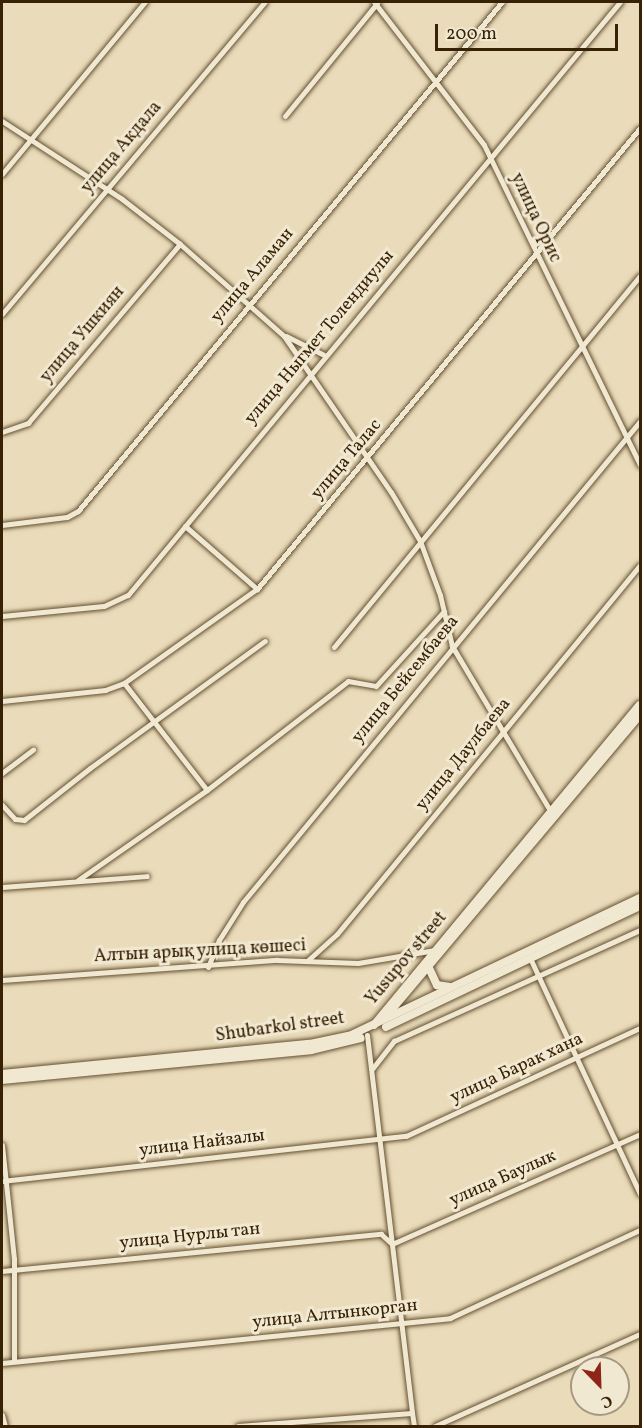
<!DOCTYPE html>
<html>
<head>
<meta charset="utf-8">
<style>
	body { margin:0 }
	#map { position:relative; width:642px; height:1428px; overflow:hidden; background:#eadcba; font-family:Vollkorn,serif }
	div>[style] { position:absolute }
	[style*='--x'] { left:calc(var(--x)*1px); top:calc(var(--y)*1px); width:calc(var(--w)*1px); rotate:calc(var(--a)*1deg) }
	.roads { filter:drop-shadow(0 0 2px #645032) drop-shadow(0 0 2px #645032) }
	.street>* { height:5px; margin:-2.5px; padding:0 2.5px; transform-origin:2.5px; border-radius:2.5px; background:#f1e8d2 }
	.secondary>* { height:8px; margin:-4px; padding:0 4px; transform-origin:4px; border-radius:4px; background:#f1e8d2 }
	span { translate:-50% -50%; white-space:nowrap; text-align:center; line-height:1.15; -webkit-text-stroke:6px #f1e8d2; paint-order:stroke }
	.street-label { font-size:18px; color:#382205 }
	.frame { position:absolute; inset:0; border:3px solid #382205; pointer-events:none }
	.north { position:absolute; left:570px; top:1356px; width:60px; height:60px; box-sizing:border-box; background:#f1e8d2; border:2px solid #a79980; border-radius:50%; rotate:157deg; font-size:16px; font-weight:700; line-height:24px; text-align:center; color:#382205 }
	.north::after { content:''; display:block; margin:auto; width:21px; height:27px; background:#8f2418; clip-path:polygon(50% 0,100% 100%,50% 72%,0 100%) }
	.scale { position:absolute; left:435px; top:24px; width:183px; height:27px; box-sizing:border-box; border:3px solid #382205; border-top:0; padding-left:8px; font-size:18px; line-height:21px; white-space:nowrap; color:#382205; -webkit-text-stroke:4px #f1e8d2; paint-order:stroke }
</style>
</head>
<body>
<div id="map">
	<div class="roads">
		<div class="street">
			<i style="--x:374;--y:2;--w:180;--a:52.4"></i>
			<i style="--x:484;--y:145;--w:356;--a:64"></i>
			<i style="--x:285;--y:116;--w:146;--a:-50.8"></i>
			<i style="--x:2;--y:121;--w:143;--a:33"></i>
			<i style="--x:122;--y:199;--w:73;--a:37.8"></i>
			<i style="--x:180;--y:244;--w:139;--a:41.5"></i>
			<i style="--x:284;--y:336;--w:189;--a:55.6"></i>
			<i style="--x:391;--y:492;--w:57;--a:59.4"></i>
			<i style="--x:420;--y:541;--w:58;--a:69.7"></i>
			<i style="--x:440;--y:595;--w:52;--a:76.8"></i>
			<i style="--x:452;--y:646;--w:196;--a:59.2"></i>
			<i style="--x:2;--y:174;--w:224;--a:-50.3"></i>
			<i style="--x:2;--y:314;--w:408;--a:-49.9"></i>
			<i style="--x:286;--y:336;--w:42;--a:26.6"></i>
			<i style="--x:2;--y:432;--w:28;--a:-19"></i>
			<i style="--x:28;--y:423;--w:235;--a:-49.7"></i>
			<i style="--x:2;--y:525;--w:65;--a:-7"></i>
			<i style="--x:67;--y:517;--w:13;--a:-29"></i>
			<i style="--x:78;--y:511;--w:662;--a:-50.21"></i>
			<i style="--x:185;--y:526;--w:96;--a:41.2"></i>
			<i style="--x:2;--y:616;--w:102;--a:-5.6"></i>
			<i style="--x:104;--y:606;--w:26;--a:-25"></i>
			<i style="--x:128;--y:595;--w:771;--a:-50.32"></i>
			<i style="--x:334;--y:647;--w:481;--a:-50.5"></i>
			<i style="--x:124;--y:683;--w:135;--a:52.2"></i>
			<i style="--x:207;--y:790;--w:178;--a:-37.7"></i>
			<i style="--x:348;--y:681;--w:28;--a:10"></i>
			<i style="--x:376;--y:686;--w:101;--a:-47.8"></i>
			<i style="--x:2;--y:701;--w:104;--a:-6.1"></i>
			<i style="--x:105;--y:690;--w:20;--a:-20"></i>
			<i style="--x:124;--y:683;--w:163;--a:-35.3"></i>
			<i style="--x:257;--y:589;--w:599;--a:-50.28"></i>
			<i style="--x:2;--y:773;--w:39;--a:-37"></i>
			<i style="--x:2;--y:805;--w:19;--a:47"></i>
			<i style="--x:15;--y:819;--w:9;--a:6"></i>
			<i style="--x:24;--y:820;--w:84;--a:-38.2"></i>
			<i style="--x:90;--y:768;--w:216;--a:-36"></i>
			<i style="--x:78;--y:880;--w:157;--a:-34.9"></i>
			<i style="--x:2;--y:887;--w:145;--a:-4.3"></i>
			<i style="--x:530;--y:958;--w:260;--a:65"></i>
			<i style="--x:307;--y:961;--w:40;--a:-42"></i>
			<i style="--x:337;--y:934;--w:477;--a:-50.6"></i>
			<i style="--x:208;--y:967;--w:29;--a:-68"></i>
			<i style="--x:219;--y:940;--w:45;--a:-57.7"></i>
			<i style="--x:243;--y:902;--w:624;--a:-50.46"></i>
			<i style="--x:2;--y:980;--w:276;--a:-4.2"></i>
			<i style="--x:277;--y:960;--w:81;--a:2.1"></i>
			<i style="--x:358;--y:963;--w:78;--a:-9.6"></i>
			<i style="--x:367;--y:1035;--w:381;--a:83.2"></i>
			<i style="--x:372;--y:1069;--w:36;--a:-52"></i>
			<i style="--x:394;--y:1041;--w:270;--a:-24.3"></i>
			<i style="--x:2;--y:1145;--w:115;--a:84"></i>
			<i style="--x:14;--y:1259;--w:102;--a:90"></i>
			<i style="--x:2;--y:1181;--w:406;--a:-6.4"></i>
			<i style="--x:406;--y:1136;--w:258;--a:-24.8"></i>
			<i style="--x:2;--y:1271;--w:381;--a:-5.6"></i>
			<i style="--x:381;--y:1234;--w:15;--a:42"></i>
			<i style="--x:392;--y:1244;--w:271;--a:-23.9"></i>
			<i style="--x:2;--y:1363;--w:450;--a:-5.7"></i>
			<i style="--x:450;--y:1318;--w:209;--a:-24.9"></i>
			<i style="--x:2;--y:1415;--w:11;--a:75"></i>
			<i style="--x:238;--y:1426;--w:174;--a:-4.3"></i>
			<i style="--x:412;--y:1413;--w:13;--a:81"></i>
			<i style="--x:435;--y:1426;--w:225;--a:-24.2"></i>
		</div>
		<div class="secondary">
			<i style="--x:429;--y:968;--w:19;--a:65"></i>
			<i style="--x:437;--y:985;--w:13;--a:9"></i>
			<i style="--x:388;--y:1014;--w:391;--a:-49.9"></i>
			<i style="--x:374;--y:1025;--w:416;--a:-50.3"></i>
			<i style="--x:386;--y:1027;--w:281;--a:-25.5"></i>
			<i style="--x:2;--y:1074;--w:309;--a:-5.6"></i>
			<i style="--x:310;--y:1044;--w:40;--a:-12"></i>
			<i style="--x:349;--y:1036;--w:322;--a:-25.4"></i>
			<i style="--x:2;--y:1080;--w:310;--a:-5.5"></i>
			<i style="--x:311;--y:1050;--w:51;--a:-13.5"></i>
		</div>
	</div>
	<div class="street-label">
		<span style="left:122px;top:148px;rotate:-50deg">улица Акдала</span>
		<span style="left:535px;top:218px;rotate:65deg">улица Орис</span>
		<span style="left:253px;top:276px;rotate:-50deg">улица Аламан</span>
		<span style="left:83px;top:335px;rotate:-50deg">улица Ушкиян</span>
		<span style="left:320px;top:338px;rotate:-50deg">улица Ныгмет Толендиулы</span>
		<span style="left:347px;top:460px;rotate:-50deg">улица Талас</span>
		<span style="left:406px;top:680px;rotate:-51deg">улица Бейсембаева</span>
		<span style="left:464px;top:755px;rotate:-51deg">улица Даулбаева</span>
		<span style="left:200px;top:952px;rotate:-3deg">Алтын арық улица көшесі</span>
		<span style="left:407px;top:959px;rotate:-50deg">Yusupov street</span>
		<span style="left:280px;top:1028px;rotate:-8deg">Shubarkol street</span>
		<span style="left:517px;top:1069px;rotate:-25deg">улица Барак хана</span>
		<span style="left:202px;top:1144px;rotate:-7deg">улица Найзалы</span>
		<span style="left:503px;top:1179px;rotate:-24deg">улица Баулык</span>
		<span style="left:190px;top:1237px;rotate:-6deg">улица Нурлы тан</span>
		<span style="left:335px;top:1315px;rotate:-6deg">улица Алтынкорган</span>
	</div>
	<div class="frame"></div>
	<div class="north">С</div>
	<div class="scale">200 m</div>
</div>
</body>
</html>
